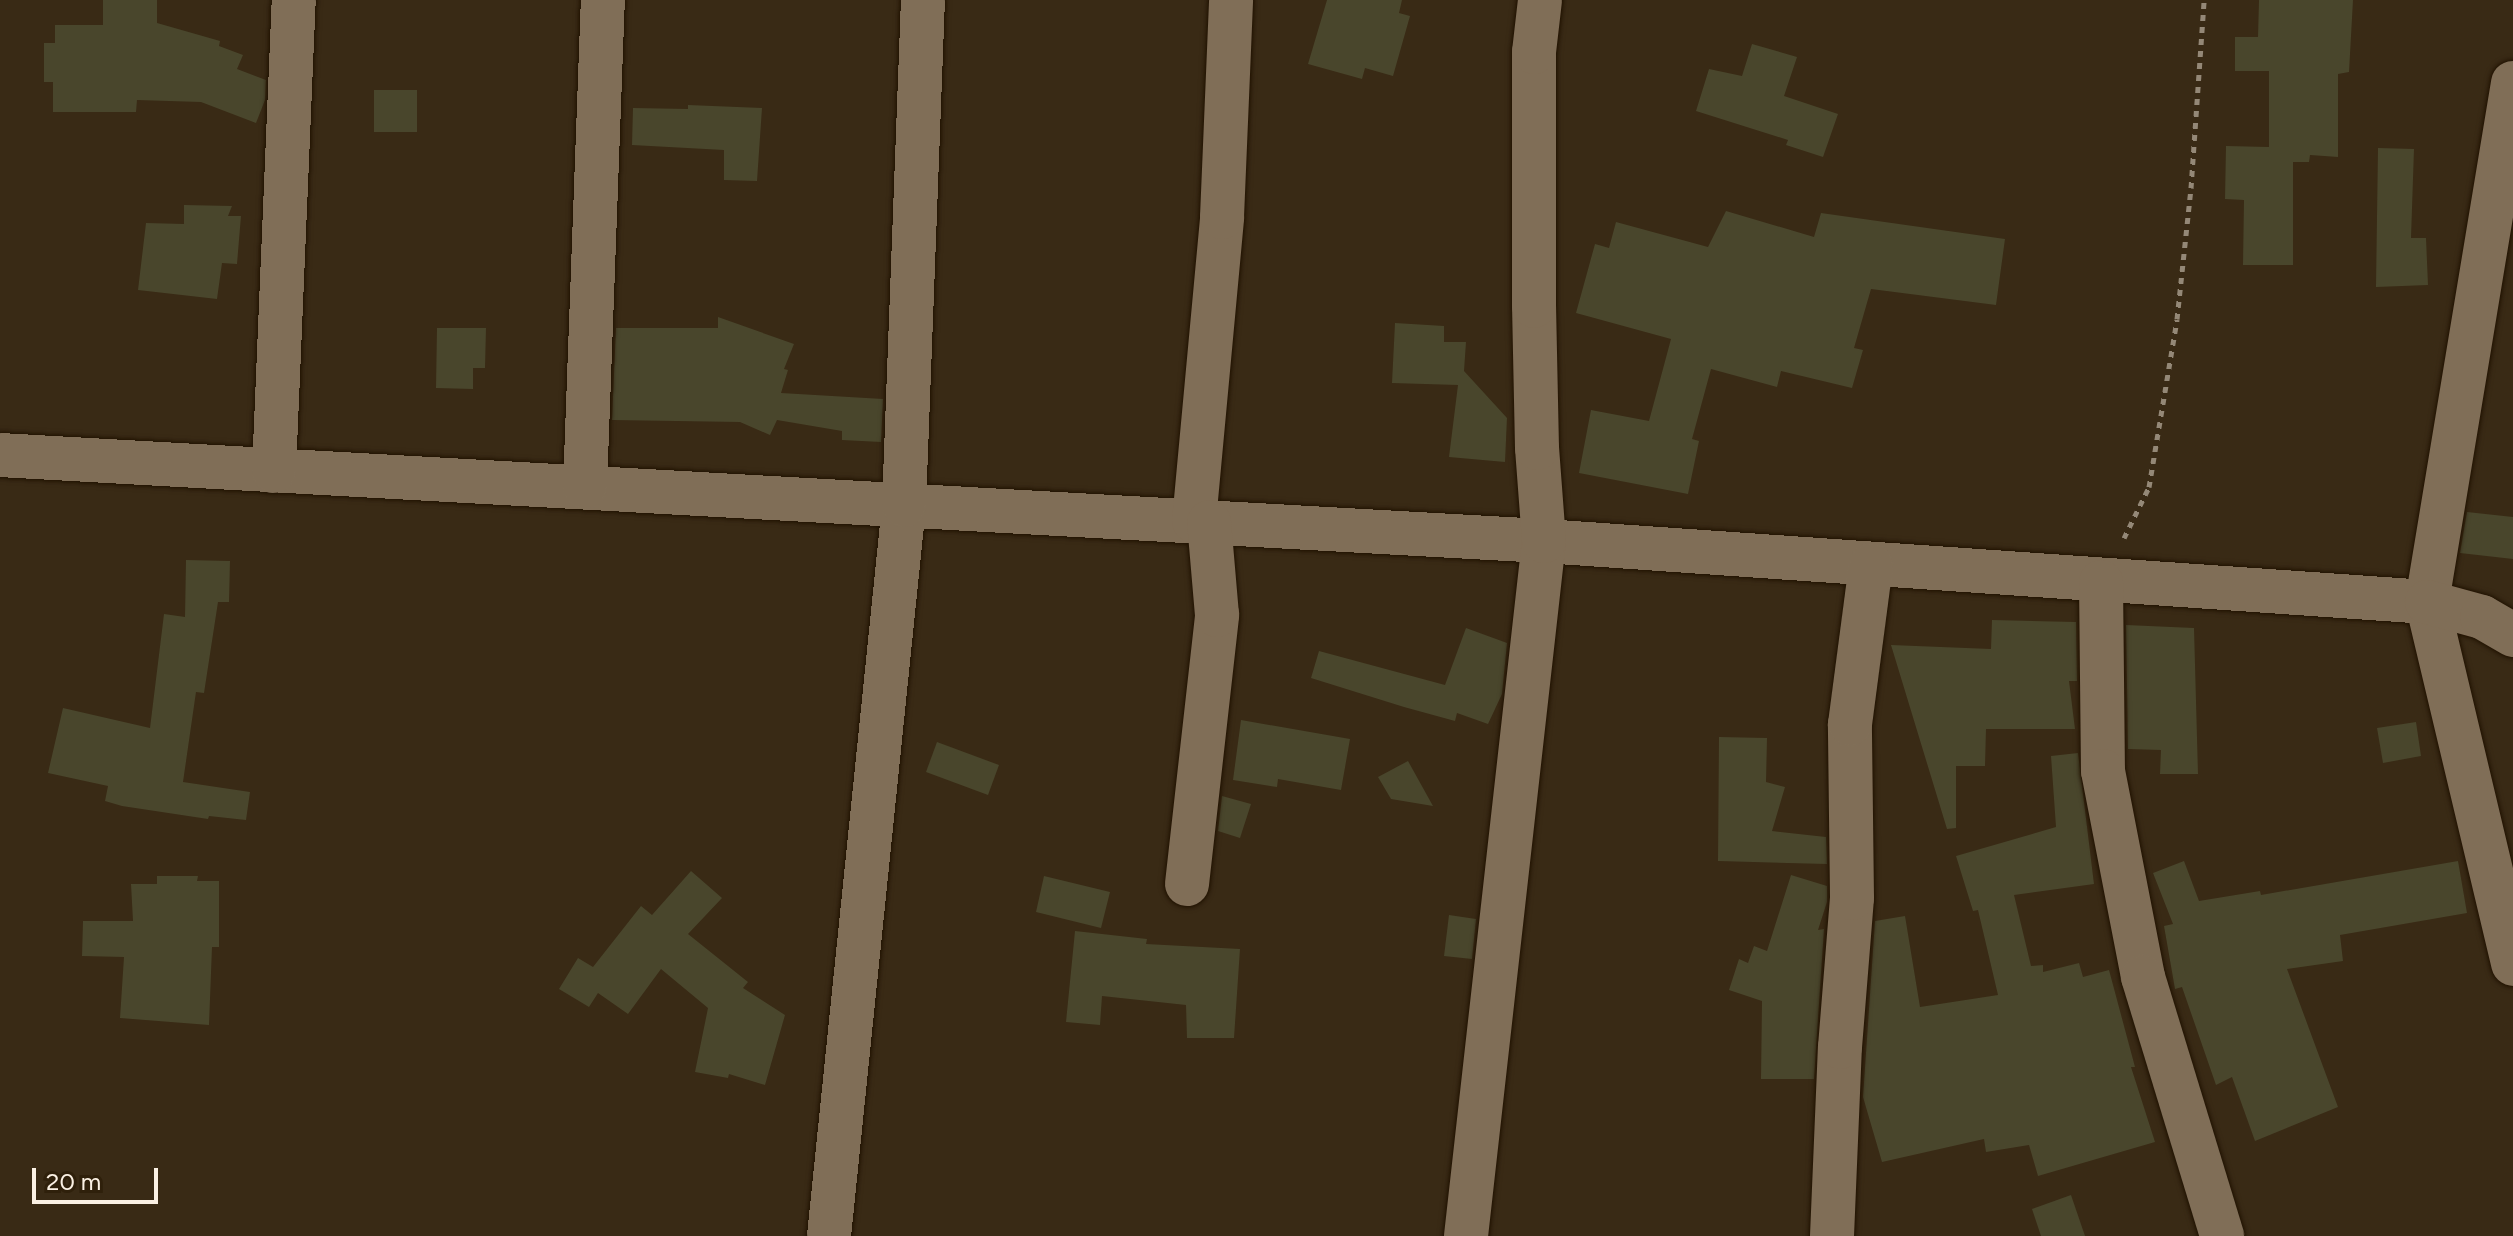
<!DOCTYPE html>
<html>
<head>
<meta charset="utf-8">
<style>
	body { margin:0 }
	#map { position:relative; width:2513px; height:1236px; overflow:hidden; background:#392a15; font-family:Figtree,sans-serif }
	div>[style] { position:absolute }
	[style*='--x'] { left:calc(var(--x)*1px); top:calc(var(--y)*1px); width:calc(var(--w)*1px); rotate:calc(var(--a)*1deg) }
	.building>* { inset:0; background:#49462c }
	.path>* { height:5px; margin-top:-2.5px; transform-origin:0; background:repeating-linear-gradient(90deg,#948877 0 6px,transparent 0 12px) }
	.roads { filter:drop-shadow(0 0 2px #201200) drop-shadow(0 0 2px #201200) }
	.minor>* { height:44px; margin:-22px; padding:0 22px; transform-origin:22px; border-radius:22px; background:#806e57 }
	span { translate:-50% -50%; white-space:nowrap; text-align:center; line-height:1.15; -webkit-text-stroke:7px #2f200b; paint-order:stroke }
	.scale { position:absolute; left:32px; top:1168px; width:126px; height:36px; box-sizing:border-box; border:4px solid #fbf1e4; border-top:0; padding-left:10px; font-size:24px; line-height:28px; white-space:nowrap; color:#fbf1e4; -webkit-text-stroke:6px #2f200b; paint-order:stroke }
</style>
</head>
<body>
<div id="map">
	<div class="building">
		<i style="clip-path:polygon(103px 0,157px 0,157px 23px,220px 41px,219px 46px,243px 55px,237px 69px,266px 80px,265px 100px,256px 123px,201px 102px,137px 100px,136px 112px,53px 112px,53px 82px,44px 82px,44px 43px,55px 43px,55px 25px,103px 25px)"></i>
		<i style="clip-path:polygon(1327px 0,1402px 0,1399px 13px,1410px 16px,1393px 76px,1365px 68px,1362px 79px,1308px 64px)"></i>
		<i style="clip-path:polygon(2259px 0,2353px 0,2349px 72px,2338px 74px,2338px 157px,2310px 155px,2309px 162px,2293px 162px,2293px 265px,2243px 265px,2244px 200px,2225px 199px,2226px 146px,2269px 147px,2269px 71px,2235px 71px,2235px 37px,2258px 37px)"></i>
		<i style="clip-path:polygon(1752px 44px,1797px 57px,1784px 96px,1838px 114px,1823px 157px,1786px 145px,1788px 140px,1696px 111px,1709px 69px,1742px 76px)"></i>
		<i style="clip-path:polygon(374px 90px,417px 90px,417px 132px,374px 132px)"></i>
		<i style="clip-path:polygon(688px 105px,762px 108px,757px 181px,724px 180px,724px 150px,632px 145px,633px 108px,688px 109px)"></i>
		<i style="clip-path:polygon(2378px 148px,2414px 149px,2411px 238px,2426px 238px,2428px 285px,2376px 287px)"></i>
		<i style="clip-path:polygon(184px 205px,232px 206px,228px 216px,241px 216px,237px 264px,222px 263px,217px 299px,138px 290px,146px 223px,184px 224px)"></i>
		<i style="clip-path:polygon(1726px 211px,1814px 237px,1821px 213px,2005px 239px,1996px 305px,1871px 289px,1854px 348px,1863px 350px,1852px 388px,1781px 371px,1777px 387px,1711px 369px,1692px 439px,1699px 441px,1688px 494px,1579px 473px,1591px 410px,1649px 421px,1671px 339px,1576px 313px,1595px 244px,1609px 248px,1616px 222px,1708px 247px)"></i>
		<i style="clip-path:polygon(718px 317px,794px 344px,784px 369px,788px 370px,781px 393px,883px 399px,881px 442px,842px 440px,842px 431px,777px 420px,770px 435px,740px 422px,612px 420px,616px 328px,718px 328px)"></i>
		<i style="clip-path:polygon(1395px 323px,1444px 326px,1444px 342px,1466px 342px,1464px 371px,1507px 418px,1505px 462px,1449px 457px,1458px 385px,1392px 383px)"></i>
		<i style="clip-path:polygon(437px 328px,486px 328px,485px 368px,473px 368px,473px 389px,436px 388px)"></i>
		<i style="clip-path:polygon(2467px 512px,2513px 517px,2513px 559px,2460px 553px)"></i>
		<i style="clip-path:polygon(186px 560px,230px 561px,229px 602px,218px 602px,204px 693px,196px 692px,183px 782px,250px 792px,246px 820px,209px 816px,208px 819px,122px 806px,105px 801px,108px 786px,48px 773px,63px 708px,150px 728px,164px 614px,185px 617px)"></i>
		<i style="clip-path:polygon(1992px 620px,2076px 622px,2077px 681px,2069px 681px,2075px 729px,1986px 729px,1985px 766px,1956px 766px,1956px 828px,1947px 829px,1891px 645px,1991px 649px)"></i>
		<i style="clip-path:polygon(2126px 625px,2194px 628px,2198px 774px,2160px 774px,2161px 750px,2128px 749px)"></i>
		<i style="clip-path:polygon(1466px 628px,1507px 643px,1502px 694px,1488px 724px,1457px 713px,1455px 721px,1404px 707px,1311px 678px,1319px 651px,1445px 685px)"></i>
		<i style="clip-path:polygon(1241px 720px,1350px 739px,1341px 790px,1278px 779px,1277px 787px,1233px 780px)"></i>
		<i style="clip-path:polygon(2416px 722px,2421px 756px,2383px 763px,2377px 728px)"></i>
		<i style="clip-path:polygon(1719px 737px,1767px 738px,1766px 782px,1785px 787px,1772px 831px,1826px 837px,1827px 864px,1718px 861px)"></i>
		<i style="clip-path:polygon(937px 742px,999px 765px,988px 795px,926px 772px)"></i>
		<i style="clip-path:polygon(2078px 753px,2094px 884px,2014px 895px,2031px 966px,2043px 965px,2043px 972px,2079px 963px,2083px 977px,2109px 970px,2135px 1067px,2131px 1067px,2155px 1142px,2038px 1176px,2029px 1145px,1986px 1152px,1984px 1139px,1882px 1162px,1863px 1097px,1875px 921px,1905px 916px,1920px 1007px,1998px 995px,1978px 910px,1973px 911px,1956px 856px,2056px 827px,2051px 756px)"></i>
		<i style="clip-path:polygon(1408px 761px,1433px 806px,1391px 799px,1378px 777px)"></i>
		<i style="clip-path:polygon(1222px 796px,1251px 804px,1240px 838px,1218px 831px)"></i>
		<i style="clip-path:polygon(2184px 861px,2199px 901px,2260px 891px,2261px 895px,2458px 861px,2467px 913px,2340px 935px,2343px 961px,2287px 969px,2338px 1107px,2255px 1141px,2232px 1077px,2216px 1085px,2182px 987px,2175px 989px,2164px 926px,2173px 924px,2153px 873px)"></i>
		<i style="clip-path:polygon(691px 871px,722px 898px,688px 934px,748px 982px,743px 988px,785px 1015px,765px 1085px,729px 1074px,728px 1078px,695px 1072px,708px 1008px,661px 969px,628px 1014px,598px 993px,589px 1007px,559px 989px,578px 958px,593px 967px,641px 906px,652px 915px)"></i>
		<i style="clip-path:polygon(1791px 875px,1827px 886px,1827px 902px,1818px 930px,1824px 929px,1814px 1079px,1761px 1079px,1762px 1001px,1729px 990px,1739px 959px,1748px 963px,1754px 946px,1767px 951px)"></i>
		<i style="clip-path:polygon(157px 876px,198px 876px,197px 881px,219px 881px,219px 947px,212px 947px,209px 1025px,120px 1018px,124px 957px,82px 956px,83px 921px,133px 921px,131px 884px,157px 884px)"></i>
		<i style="clip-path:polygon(1044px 876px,1110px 892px,1101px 928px,1036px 912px)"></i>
		<i style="clip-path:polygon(1449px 915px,1476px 919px,1472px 959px,1444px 956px)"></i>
		<i style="clip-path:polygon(1075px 931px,1147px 939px,1146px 944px,1240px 949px,1234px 1038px,1187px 1038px,1186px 1005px,1102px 996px,1100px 1025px,1066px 1022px)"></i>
		<i style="clip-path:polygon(2071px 1195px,2085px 1236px,2041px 1236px,2032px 1209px)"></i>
	</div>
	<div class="path">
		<i style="--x:2124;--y:538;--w:57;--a:-63.9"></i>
		<i style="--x:2149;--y:487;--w:170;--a:-80.5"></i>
		<i style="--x:2177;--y:319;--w:132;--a:-83.9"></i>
		<i style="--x:2191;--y:188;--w:188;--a:-86"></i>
	</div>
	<div class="roads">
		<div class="minor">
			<i style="--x:2513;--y:83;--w:526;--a:99.41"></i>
			<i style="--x:2427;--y:602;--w:372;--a:76.6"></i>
			<i style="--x:0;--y:455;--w:1546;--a:3.19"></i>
			<i style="--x:1544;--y:541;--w:885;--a:3.95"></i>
			<i style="--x:2427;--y:602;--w:57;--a:15.3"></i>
			<i style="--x:2482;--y:617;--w:36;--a:30"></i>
			<i style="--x:274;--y:471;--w:471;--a:-87.6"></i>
			<i style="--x:585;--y:487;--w:487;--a:-87.9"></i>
			<i style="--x:1194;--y:521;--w:305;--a:-84.7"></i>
			<i style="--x:1222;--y:217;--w:217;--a:-87.6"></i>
			<i style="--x:2101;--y:582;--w:189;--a:89.4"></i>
			<i style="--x:2103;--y:771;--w:210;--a:79"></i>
			<i style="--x:2143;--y:977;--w:271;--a:73"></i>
			<i style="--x:1187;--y:884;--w:271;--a:-83.6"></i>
			<i style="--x:1217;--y:615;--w:93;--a:-94.9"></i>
			<i style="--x:829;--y:1236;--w:735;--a:-84.14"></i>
			<i style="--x:904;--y:505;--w:505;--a:-87.85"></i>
			<i style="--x:1466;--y:1236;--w:699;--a:-83.6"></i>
			<i style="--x:1544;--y:541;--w:93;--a:-94.3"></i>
			<i style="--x:1537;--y:448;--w:142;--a:-91.2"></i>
			<i style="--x:1534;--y:306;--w:254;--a:-90"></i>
			<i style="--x:1534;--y:52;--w:52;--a:-83.4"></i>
			<i style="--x:1832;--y:1236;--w:189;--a:-87.6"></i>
			<i style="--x:1840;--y:1047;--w:149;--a:-85.4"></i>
			<i style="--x:1852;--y:898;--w:174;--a:-90.7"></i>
			<i style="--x:1850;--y:724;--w:160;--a:-82.5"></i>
		</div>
	</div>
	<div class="scale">20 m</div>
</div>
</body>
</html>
